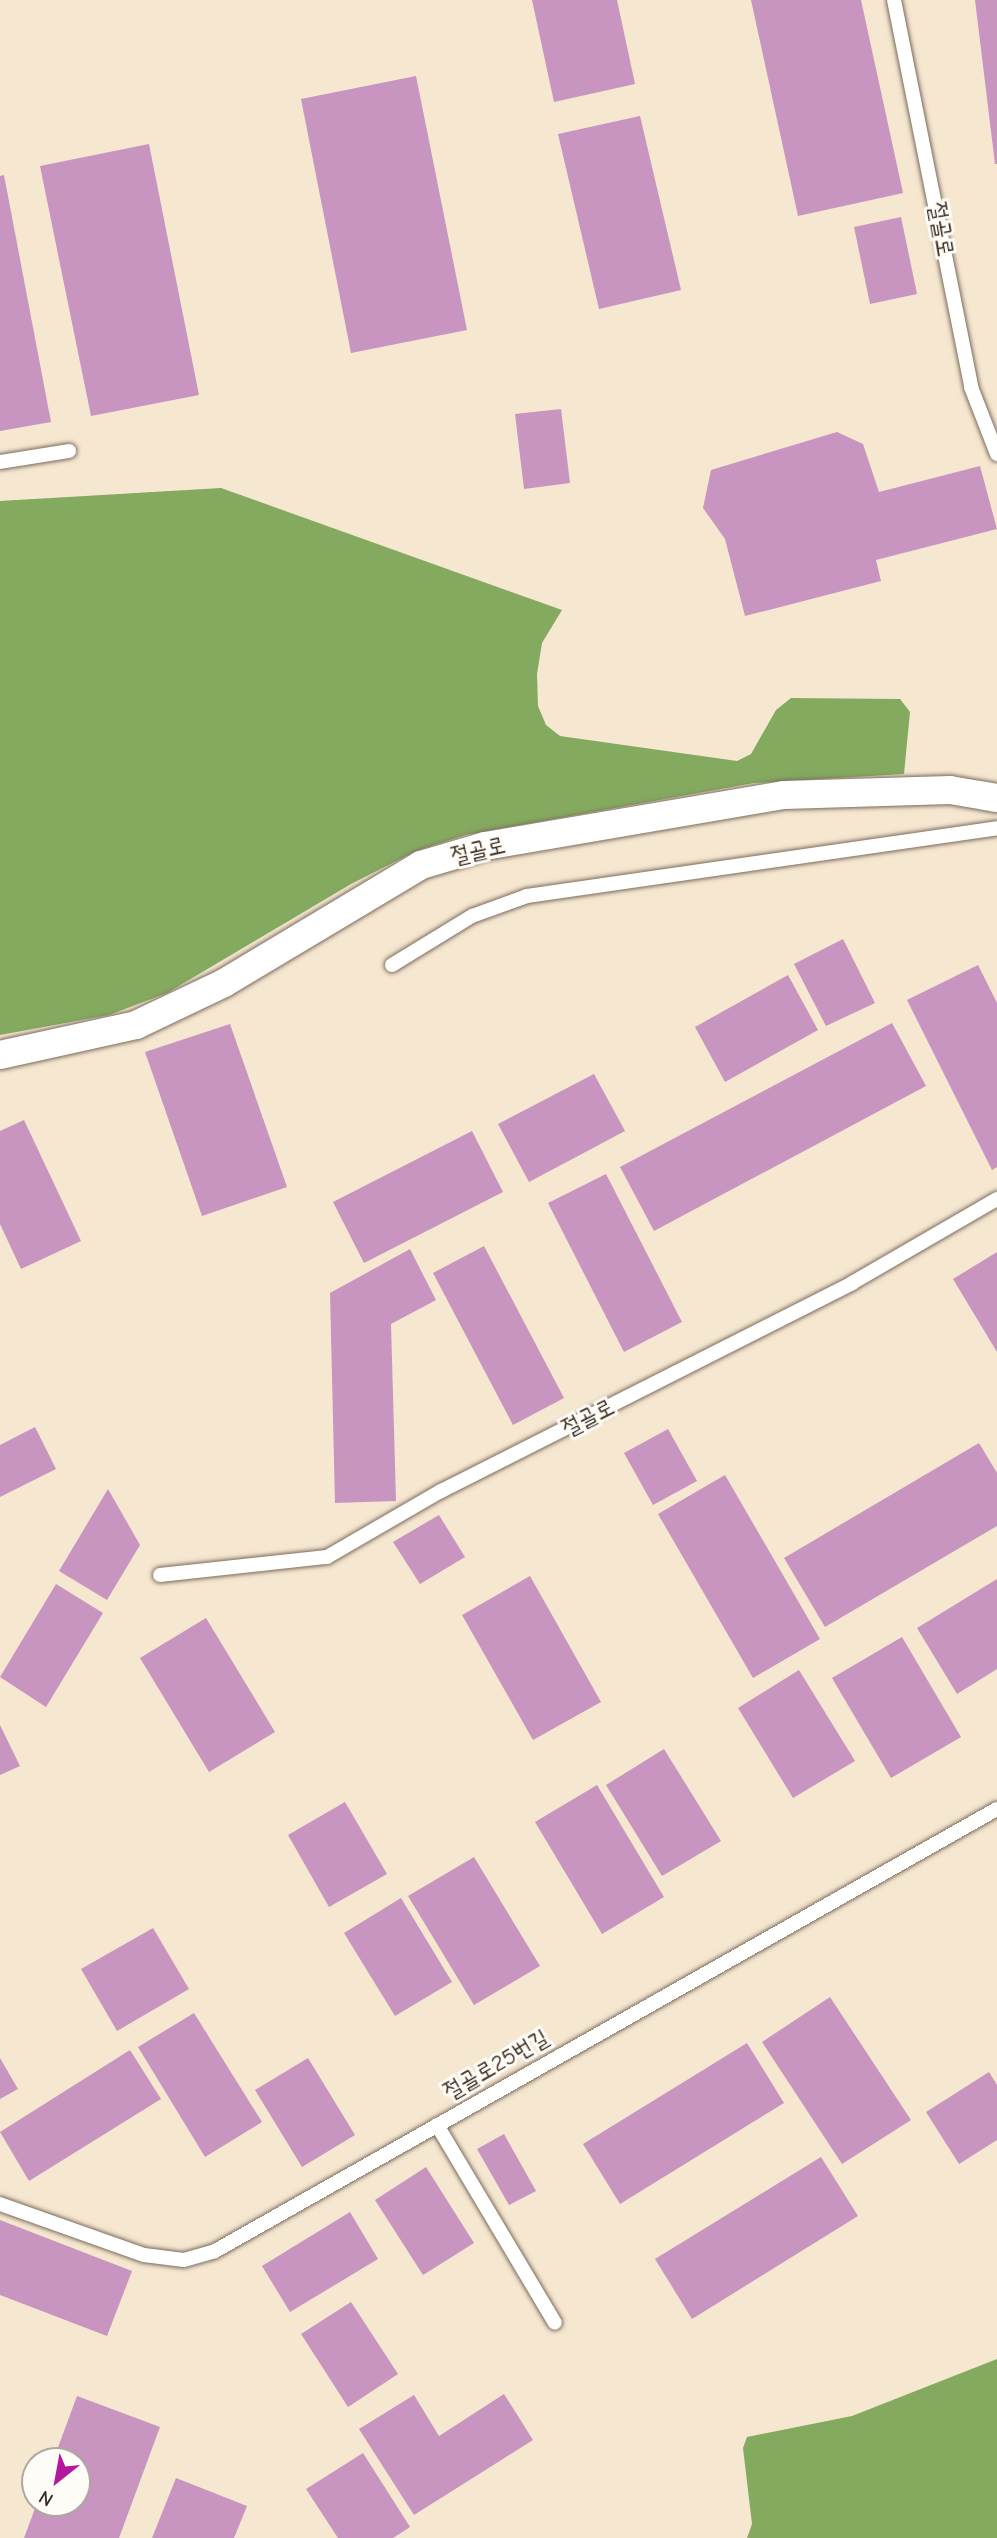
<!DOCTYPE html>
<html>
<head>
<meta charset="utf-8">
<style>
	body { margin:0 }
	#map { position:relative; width:997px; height:2538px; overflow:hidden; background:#f6e7d1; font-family:"Comic Neue","Poor Story",sans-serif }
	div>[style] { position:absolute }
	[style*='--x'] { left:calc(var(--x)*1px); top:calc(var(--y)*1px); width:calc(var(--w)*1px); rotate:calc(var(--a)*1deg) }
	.forest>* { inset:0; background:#84aa60 }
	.building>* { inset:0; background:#c795bf }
	.roads { filter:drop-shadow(0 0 2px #7c6c5d) drop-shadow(0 0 2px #7c6c5d) }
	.service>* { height:14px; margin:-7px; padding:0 7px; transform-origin:7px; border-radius:7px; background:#fff }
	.minor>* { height:28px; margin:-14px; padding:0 14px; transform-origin:14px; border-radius:14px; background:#fff }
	span { translate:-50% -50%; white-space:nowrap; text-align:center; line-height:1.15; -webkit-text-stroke:6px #fdfcf7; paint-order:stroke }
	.street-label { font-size:23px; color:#3b2a1e }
	.north { position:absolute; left:21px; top:2447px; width:70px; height:70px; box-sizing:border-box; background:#fdfcf7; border:2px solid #afa8a0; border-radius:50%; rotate:211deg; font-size:19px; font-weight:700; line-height:28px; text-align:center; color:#3b2a1e }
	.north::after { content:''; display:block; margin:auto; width:24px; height:32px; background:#b5179e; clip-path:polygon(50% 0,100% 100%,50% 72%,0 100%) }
</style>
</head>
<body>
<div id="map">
	<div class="forest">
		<i style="clip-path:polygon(221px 488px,562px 610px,542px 643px,537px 674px,538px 706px,546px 725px,560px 736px,737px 761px,751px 754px,776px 710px,791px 698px,900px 699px,910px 712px,904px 774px,754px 783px,465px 835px,416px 851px,351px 884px,167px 993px,109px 1015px,0 1035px,0 501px)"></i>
		<i style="clip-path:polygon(997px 2359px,997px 2538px,747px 2538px,752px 2524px,743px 2448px,747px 2437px,852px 2416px)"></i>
	</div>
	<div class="building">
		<i style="clip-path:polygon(532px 0,617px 0,635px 84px,554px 102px)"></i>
		<i style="clip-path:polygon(751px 0,861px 0,903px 193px,798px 216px)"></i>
		<i style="clip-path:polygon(975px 0,997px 0,997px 164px,995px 164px)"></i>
		<i style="clip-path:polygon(416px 76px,467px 330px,351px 353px,301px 99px)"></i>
		<i style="clip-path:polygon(640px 116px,681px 290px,599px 309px,558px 134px)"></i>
		<i style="clip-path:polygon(149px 144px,199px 395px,91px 416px,40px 166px)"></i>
		<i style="clip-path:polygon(4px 175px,51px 422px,0 431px,0 176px)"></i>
		<i style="clip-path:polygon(901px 217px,917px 294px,870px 304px,854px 227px)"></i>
		<i style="clip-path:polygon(561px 409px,570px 483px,524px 489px,515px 414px)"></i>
		<i style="clip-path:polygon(837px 432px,863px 444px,879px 492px,980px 466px,997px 529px,876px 560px,881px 581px,745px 616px,725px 539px,703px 508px,711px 470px)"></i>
		<i style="clip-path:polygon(843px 939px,875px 1003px,826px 1026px,794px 964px)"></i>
		<i style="clip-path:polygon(978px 965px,997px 1003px,997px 1167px,992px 1170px,907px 1000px)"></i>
		<i style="clip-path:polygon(788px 975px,818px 1030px,725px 1082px,695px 1027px)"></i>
		<i style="clip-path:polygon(892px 1023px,926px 1086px,654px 1231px,620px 1167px)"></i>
		<i style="clip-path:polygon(230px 1024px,287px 1187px,202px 1216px,145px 1052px)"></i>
		<i style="clip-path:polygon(594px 1074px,625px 1131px,529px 1182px,498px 1124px)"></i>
		<i style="clip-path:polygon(24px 1120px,81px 1241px,21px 1269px,0 1224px,0 1131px)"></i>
		<i style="clip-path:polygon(472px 1131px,503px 1192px,364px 1263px,333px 1202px)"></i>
		<i style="clip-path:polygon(606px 1174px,682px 1322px,624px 1352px,548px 1203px)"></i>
		<i style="clip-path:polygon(484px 1246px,564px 1398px,513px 1425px,433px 1273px)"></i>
		<i style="clip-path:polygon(410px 1249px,436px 1300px,391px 1324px,396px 1501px,335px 1503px,330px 1293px)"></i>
		<i style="clip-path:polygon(997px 1252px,997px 1352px,953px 1279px)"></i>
		<i style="clip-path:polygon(35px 1427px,56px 1469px,0 1497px,0 1445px)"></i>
		<i style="clip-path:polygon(668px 1429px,697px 1481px,653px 1505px,624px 1453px)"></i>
		<i style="clip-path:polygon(979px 1443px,997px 1473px,997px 1526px,825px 1627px,784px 1558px)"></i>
		<i style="clip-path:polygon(725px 1475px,820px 1639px,753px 1678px,658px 1514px)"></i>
		<i style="clip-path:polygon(108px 1489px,140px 1545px,107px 1600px,59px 1571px)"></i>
		<i style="clip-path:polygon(439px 1515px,465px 1557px,420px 1584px,393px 1542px)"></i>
		<i style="clip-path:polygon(530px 1576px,601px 1702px,533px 1740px,462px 1615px)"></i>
		<i style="clip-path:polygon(997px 1579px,997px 1669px,957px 1694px,917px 1628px)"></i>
		<i style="clip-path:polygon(56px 1584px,103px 1613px,46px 1707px,0 1677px)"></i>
		<i style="clip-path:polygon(206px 1618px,275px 1732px,209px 1772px,140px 1658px)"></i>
		<i style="clip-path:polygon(902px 1637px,961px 1737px,891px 1778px,832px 1678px)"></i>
		<i style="clip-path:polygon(799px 1670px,855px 1761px,793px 1798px,738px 1708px)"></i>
		<i style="clip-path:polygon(0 1725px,20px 1766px,0 1775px)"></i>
		<i style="clip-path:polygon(664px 1749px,721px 1841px,662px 1876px,606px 1785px)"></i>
		<i style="clip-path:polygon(597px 1785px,664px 1897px,602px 1934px,535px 1822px)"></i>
		<i style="clip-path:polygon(345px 1802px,387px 1874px,329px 1907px,288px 1835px)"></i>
		<i style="clip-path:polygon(474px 1857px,540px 1966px,474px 2005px,408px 1896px)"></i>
		<i style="clip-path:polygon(401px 1898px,452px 1982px,395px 2016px,344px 1933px)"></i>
		<i style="clip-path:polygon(153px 1928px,189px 1989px,117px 2031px,81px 1969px)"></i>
		<i style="clip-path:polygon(830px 1997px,911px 2120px,842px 2164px,762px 2042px)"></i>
		<i style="clip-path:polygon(194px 2013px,262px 2122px,205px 2157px,138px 2047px)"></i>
		<i style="clip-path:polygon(747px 2043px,784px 2103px,620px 2204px,583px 2144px)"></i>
		<i style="clip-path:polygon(130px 2050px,161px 2099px,29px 2181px,0 2132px)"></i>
		<i style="clip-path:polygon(0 2058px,18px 2089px,0 2099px)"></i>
		<i style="clip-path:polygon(308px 2058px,355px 2135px,302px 2167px,255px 2090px)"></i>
		<i style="clip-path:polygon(989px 2072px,997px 2085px,997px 2140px,959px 2164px,926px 2112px)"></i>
		<i style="clip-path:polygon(504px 2134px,536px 2191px,509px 2205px,477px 2149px)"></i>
		<i style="clip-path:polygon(821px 2157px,858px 2216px,692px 2319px,655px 2259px)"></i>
		<i style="clip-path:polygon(426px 2167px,474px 2243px,423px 2275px,375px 2200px)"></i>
		<i style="clip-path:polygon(350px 2212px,378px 2259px,290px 2312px,262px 2266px)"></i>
		<i style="clip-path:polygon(0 2220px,132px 2271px,107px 2336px,0 2295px)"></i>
		<i style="clip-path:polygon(351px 2302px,398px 2374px,348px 2407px,301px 2334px)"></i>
		<i style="clip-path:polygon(504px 2394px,533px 2440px,414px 2515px,359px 2429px,414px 2395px,439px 2436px)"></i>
		<i style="clip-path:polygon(77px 2396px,160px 2427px,119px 2538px,24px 2538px,37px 2503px,77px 2503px,77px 2461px,53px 2461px)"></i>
		<i style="clip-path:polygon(363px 2453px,410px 2527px,393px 2538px,338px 2538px,306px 2489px)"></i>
		<i style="clip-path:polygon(176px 2478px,247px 2506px,234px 2538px,152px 2538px)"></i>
	</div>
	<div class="roads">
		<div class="service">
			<i style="--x:894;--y:0;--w:395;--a:78.7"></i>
			<i style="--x:971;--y:387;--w:72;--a:68.8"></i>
			<i style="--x:0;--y:462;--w:70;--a:-9.1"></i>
			<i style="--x:392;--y:965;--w:94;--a:-31.5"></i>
			<i style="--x:472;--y:916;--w:59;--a:-20"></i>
			<i style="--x:527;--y:896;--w:475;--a:-8.2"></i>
			<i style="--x:160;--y:1575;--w:168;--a:-6.2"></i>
			<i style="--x:327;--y:1557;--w:132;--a:-30.1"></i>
			<i style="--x:441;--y:1491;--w:461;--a:-26.8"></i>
			<i style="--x:852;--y:1283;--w:168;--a:-30.1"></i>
			<i style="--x:437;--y:2125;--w:230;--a:59.2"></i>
			<i style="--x:0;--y:2204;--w:153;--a:19.5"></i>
			<i style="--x:144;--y:2255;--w:40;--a:7.1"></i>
			<i style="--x:184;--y:2260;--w:32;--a:-16"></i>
			<i style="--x:215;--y:2251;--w:898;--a:-29.48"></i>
		</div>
		<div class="minor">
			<i style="--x:0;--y:1055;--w:139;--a:-12.4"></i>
			<i style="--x:136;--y:1025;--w:98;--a:-25.5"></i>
			<i style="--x:224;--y:983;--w:230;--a:-30.9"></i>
			<i style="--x:421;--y:865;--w:67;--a:-16.5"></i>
			<i style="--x:485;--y:846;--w:303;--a:-9.7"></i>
			<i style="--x:784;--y:795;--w:166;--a:-1.7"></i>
			<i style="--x:950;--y:790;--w:48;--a:9.7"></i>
		</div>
	</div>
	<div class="street-label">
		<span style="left:941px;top:229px;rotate:80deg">절골로</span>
		<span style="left:478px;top:851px;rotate:-13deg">절골로</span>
		<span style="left:588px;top:1418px;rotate:-27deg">절골로</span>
		<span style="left:496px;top:2065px;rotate:-30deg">절골로25번길</span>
	</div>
	<div class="north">N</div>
</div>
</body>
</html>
